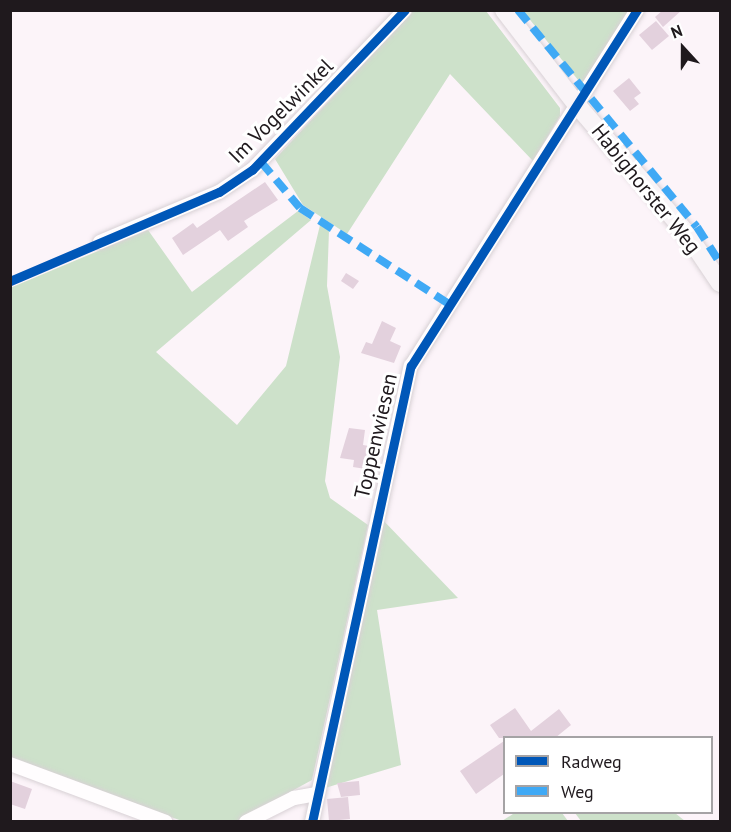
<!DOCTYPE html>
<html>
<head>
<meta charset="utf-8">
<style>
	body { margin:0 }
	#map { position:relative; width:731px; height:832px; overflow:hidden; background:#fcf4f9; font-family:"PT Sans",sans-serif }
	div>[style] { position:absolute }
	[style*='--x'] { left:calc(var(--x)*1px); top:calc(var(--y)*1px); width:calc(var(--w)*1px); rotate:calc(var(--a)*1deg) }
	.green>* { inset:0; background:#cde1ca }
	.building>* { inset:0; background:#e3d1dd }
	.roads { filter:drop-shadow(0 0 2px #d8d1d5) drop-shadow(0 0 2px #d8d1d5) }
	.street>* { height:14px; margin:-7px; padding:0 7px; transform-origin:7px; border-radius:7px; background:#fffdfe }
	.secondary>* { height:18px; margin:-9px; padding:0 9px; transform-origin:9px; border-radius:9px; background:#f9f4f7 }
	.quiet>* { height:8px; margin-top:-4px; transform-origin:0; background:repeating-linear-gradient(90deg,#3fa9f5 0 15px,transparent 0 23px) }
	.cycleway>* { height:9px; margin:-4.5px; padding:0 4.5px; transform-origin:4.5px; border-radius:4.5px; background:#0057b8 }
	span { translate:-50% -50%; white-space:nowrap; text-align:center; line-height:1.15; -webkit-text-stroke:6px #fff; paint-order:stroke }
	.street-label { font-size:21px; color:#1f191d }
	.frame { position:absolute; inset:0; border:12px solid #1f191d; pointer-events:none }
	.legend { position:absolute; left:503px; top:736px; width:210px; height:78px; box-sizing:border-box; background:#fff; border:2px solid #a5a3a5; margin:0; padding:8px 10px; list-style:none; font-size:18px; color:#1f191d }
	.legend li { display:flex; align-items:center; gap:12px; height:30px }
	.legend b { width:30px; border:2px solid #a5a3a5 }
	.north { position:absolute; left:653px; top:18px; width:60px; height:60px; -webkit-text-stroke:4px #fff; paint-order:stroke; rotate:339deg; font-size:16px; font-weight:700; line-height:24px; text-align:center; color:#1f191d }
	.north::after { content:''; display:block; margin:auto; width:21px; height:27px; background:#1f191d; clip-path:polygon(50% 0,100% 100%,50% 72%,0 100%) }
</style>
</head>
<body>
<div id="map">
	<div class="green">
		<i style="clip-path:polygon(413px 11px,486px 11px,560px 108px,560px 116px,533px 161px,450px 74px,347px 234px,303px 205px,275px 159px)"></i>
		<i style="clip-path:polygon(523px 11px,631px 11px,582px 85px)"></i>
		<i style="clip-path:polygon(298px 211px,311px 220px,156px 352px,237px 425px,286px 366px,320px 225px,329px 231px,327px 286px,340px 357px,325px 481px,330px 498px,368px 525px,312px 780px,237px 821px,182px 821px,11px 759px,10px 288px,148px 230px,192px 292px)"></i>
		<i style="clip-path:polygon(380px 517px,458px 598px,377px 610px,401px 765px,325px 788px)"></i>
		<i style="clip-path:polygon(516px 812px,562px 813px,568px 821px,502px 821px)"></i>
		<i style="clip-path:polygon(575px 813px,675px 813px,685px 821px,581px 821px)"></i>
	</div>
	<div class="building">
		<i style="clip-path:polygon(663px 10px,682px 10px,663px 27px,655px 17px)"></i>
		<i style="clip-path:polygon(656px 21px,669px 36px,652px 50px,639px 35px)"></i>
		<i style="clip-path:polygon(629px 78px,641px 93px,634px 98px,639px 104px,630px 111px,613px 91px)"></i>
		<i style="clip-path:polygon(265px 182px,278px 200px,244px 221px,248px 227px,228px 241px,220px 230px,183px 255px,172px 238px,193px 223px,197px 228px)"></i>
		<i style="clip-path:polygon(346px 273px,359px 281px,353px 289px,341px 281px)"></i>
		<i style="clip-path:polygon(382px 321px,396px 328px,390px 341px,401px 346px,394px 363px,361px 353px,366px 342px,372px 344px)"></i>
		<i style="clip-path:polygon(349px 428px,365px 430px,363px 445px,375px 447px,372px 470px,353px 467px,354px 460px,340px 458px)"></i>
		<i style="clip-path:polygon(515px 708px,531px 731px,559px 709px,571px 725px,555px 738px,499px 738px,490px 725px)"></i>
		<i style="clip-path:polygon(504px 741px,504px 774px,476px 794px,460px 771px)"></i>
		<i style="clip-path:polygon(10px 781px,32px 789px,25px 809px,10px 804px)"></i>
		<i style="clip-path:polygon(359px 781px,360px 795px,341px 797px,337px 783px)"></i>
		<i style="clip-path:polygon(348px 797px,350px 819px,329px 821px,327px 799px)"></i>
	</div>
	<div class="roads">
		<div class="street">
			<i style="--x:100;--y:242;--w:129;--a:-22.8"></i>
			<i style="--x:219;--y:192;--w:40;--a:-34"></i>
			<i style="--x:252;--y:170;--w:221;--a:-46.3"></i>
			<i style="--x:10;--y:764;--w:166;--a:20.4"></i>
			<i style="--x:246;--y:822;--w:54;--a:-26.6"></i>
			<i style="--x:294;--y:798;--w:23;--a:-10"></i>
			<i style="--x:312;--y:822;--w:467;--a:-77.8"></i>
			<i style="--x:411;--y:366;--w:422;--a:-57.6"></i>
		</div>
		<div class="secondary">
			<i style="--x:504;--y:10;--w:120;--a:52.5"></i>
			<i style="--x:577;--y:105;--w:170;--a:49.5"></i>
			<i style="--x:687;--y:234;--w:59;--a:56"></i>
		</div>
	</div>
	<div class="quiet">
		<i style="--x:518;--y:10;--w:281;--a:50.5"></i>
		<i style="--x:697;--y:227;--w:43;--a:57.4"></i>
		<i style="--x:261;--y:162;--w:60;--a:49.7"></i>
		<i style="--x:300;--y:208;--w:177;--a:32.8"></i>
	</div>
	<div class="cycleway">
		<i style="--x:10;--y:281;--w:227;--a:-23.1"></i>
		<i style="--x:219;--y:192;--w:40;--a:-34"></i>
		<i style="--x:252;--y:170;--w:221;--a:-46.3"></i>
		<i style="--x:312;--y:822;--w:467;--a:-77.8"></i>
		<i style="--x:411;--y:366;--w:422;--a:-57.6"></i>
	</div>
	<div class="street-label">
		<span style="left:281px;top:111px;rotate:-45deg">Im Vogelwinkel</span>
		<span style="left:646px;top:189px;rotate:51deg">Habighorster Weg</span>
		<span style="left:376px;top:436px;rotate:-77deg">Toppenwiesen</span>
	</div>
	<div class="frame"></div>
	<ul class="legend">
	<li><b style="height:8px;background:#0057b8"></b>Radweg</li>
	<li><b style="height:8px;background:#3fa9f5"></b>Weg</li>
	</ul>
	<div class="north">N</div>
</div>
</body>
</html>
